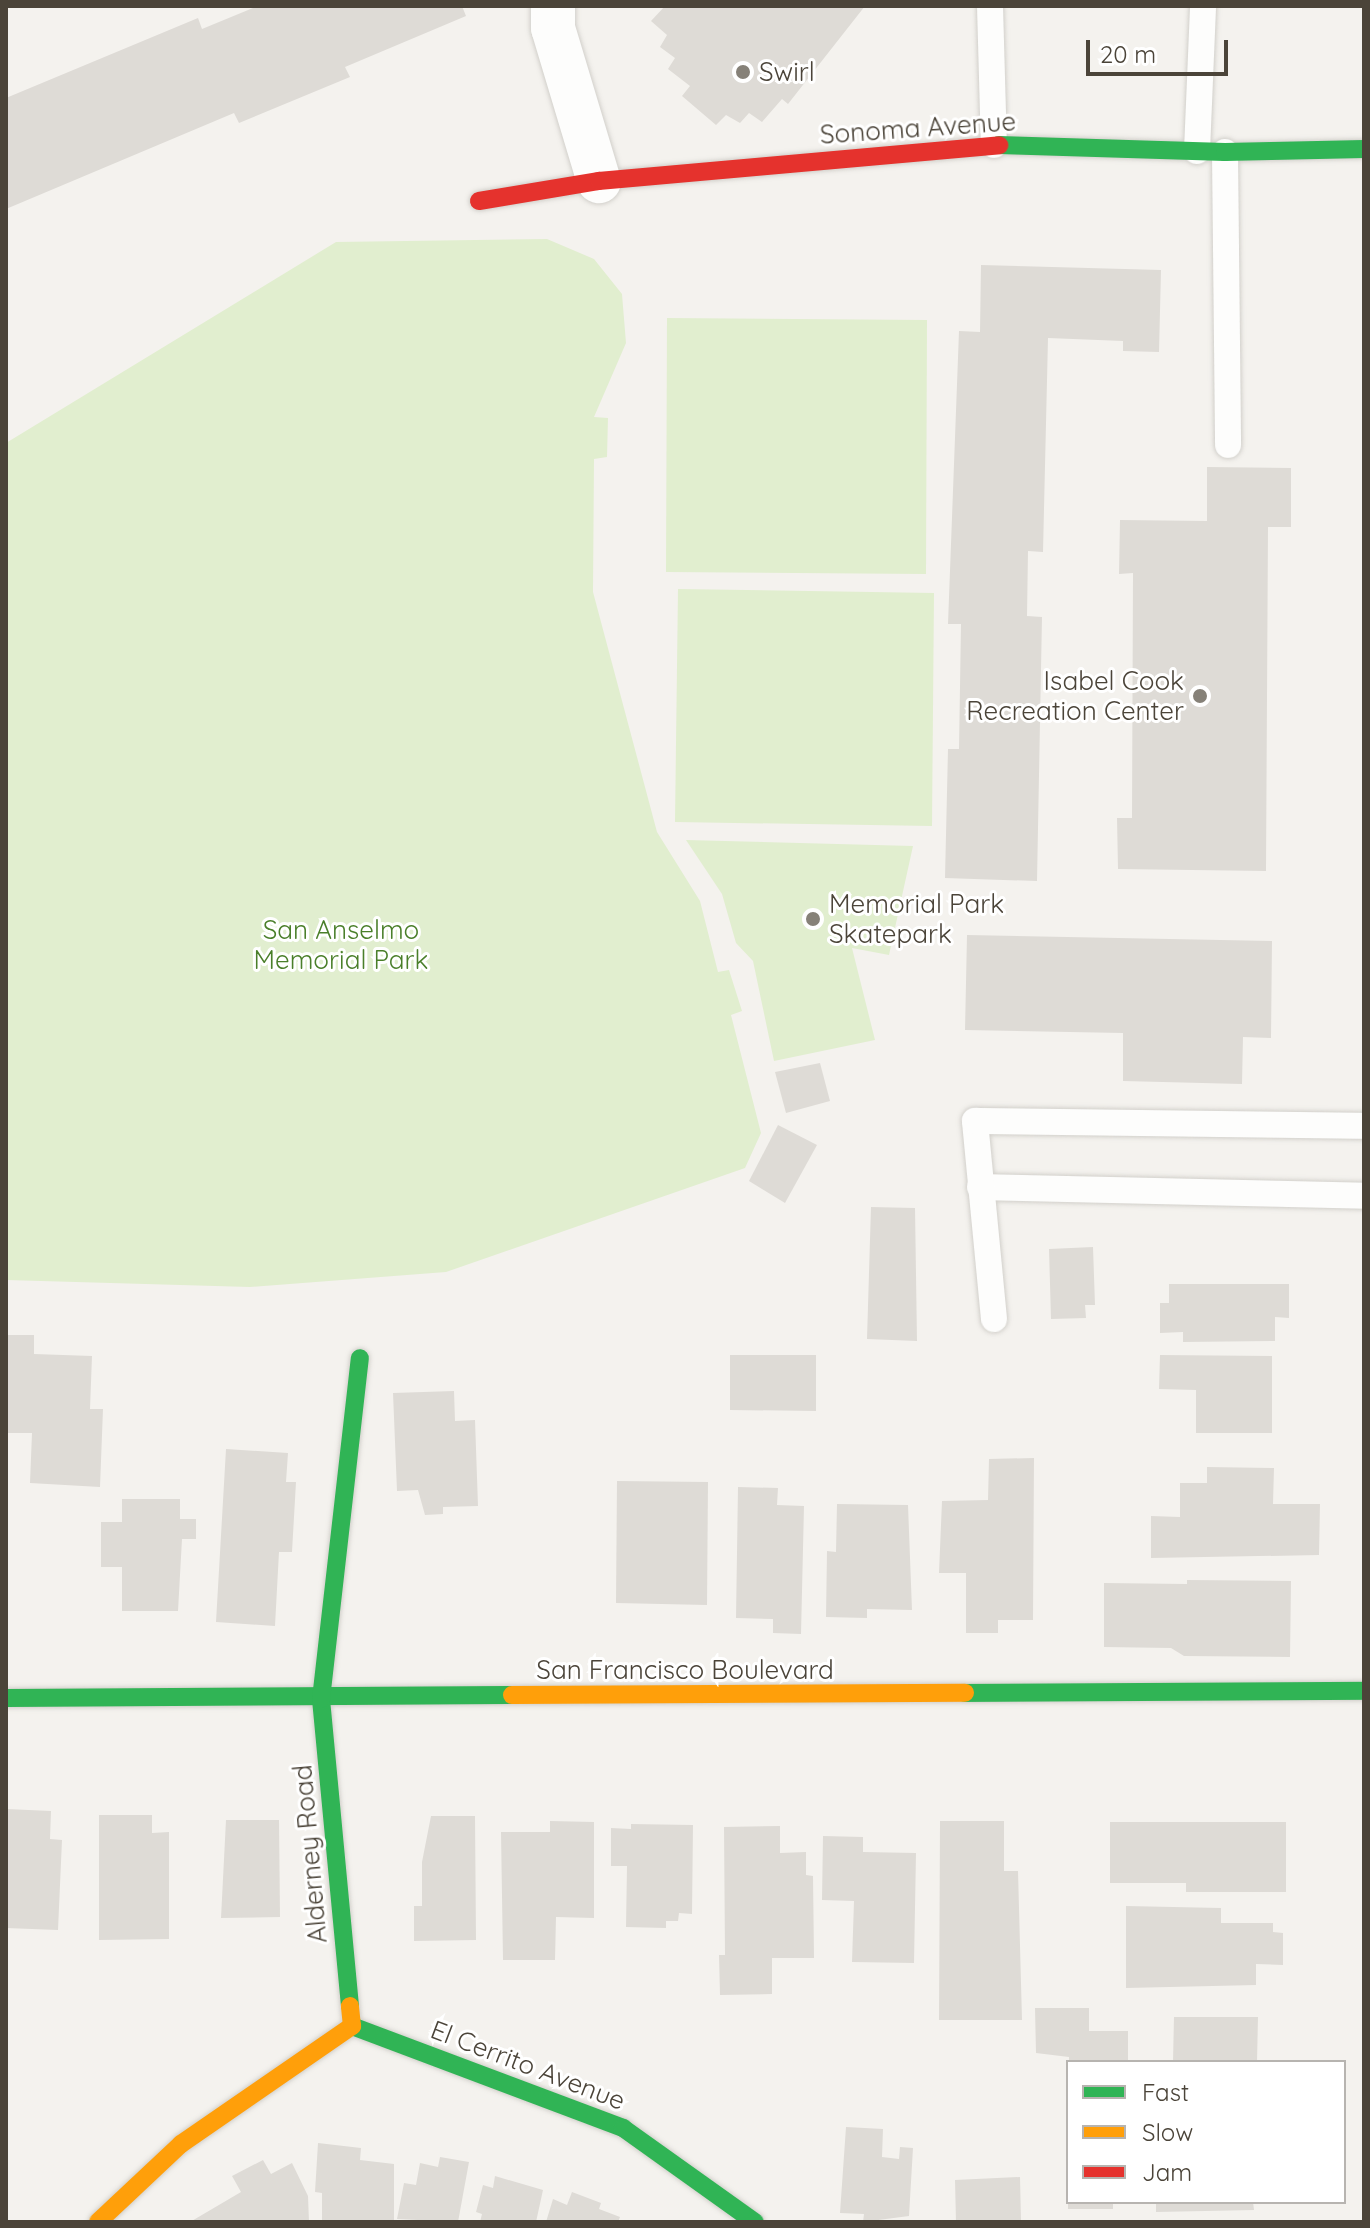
<!DOCTYPE html>
<html>
<head>
<meta charset="utf-8">
<style>
	body { margin:0 }
	#map { position:relative; width:1370px; height:2228px; overflow:hidden; background:#f4f2ee; font-family:Quicksand,sans-serif }
	div>[style] { position:absolute }
	[style*='--x'] { left:calc(var(--x)*1px); top:calc(var(--y)*1px); width:calc(var(--w)*1px); rotate:calc(var(--a)*1deg) }
	.green>* { inset:0; background:#e1eecf }
	.building>* { inset:0; background:#dedbd6 }
	.roads { filter:drop-shadow(0 0 2px #d2d0cb) drop-shadow(0 0 2px #d2d0cb) }
	.lane>* { height:26px; margin:-13px; padding:0 13px; transform-origin:13px; border-radius:13px; background:#fdfdfc }
	.street>* { height:44px; margin:-22px; padding:0 22px; transform-origin:22px; border-radius:22px; background:#fdfdfc }
	.fast>* { height:18px; margin:-9px; padding:0 9px; transform-origin:9px; border-radius:9px; background:#30b455 }
	.slow>* { height:18px; margin:-9px; padding:0 9px; transform-origin:9px; border-radius:9px; background:#ff9f0a }
	.jam>* { height:18px; margin:-9px; padding:0 9px; transform-origin:9px; border-radius:9px; background:#e5322d }
	.dots>* { width:22px; height:22px; translate:-50% -50%; box-sizing:border-box; border:4px solid #fff; border-radius:50% }
	span { translate:-50% -50%; white-space:nowrap; text-align:center; line-height:1.15; -webkit-text-stroke:6px #fff; paint-order:stroke }
	.poi-label { font-size:26px; color:#4b4439 }
	.left { translate:0 -50%; text-align:left }
	.right { translate:-100% -50%; text-align:right }
	.street-label { font-size:26px; color:#4b4439 }
	.park-label { font-size:26px; color:#4a7f2a }
	.frame { position:absolute; inset:0; border:8px solid #4b4439; pointer-events:none }
	.legend { position:absolute; left:1066px; top:2060px; width:280px; height:144px; box-sizing:border-box; background:#fff; border:2px solid #b7b4b0; margin:0; padding:10px 14px; list-style:none; font-size:24px; color:#4b4439 }
	.legend li { display:flex; align-items:center; gap:16px; height:40px }
	.legend b { width:40px; border:2px solid #b7b4b0 }
	.scale { position:absolute; left:1086px; top:40px; width:142px; height:36px; box-sizing:border-box; border:4px solid #4b4439; border-top:0; padding-left:10px; font-size:24px; line-height:28px; white-space:nowrap; color:#4b4439; -webkit-text-stroke:6px #fff; paint-order:stroke }
</style>
</head>
<body>
<div id="map">
	<div class="green">
		<i style="clip-path:polygon(547px 239px,594px 259px,622px 294px,626px 343px,594px 417px,608px 418px,607px 457px,594px 459px,593px 592px,657px 832px,700px 901px,718px 972px,729px 970px,742px 1011px,731px 1015px,761px 1133px,745px 1168px,446px 1272px,250px 1287px,6px 1280px,6px 443px,336px 242px)"></i>
		<i style="clip-path:polygon(667px 318px,927px 320px,926px 574px,666px 572px)"></i>
		<i style="clip-path:polygon(678px 589px,934px 593px,932px 826px,675px 822px)"></i>
		<i style="clip-path:polygon(686px 840px,913px 846px,889px 955px,852px 948px,875px 1040px,774px 1061px,753px 961px,736px 943px,722px 894px)"></i>
	</div>
	<div class="building">
		<i style="clip-path:polygon(258px 6px,462px 6px,466px 16px,345px 67px,350px 77px,239px 123px,234px 113px,6px 209px,6px 98px,198px 18px,202px 29px)"></i>
		<i style="clip-path:polygon(665px 6px,865px 6px,788px 104px,782px 99px,762px 122px,749px 113px,740px 123px,726px 115px,716px 125px,682px 96px,690px 86px,668px 69px,675px 58px,660px 47px,667px 35px,651px 21px)"></i>
		<i style="clip-path:polygon(981px 265px,1161px 270px,1159px 352px,1123px 351px,1123px 341px,1048px 338px,1043px 552px,1028px 551px,1027px 616px,1042px 617px,1037px 881px,945px 878px,948px 749px,959px 749px,961px 624px,948px 624px,959px 331px,980px 332px)"></i>
		<i style="clip-path:polygon(1207px 467px,1291px 468px,1291px 527px,1268px 527px,1266px 871px,1118px 869px,1117px 818px,1132px 818px,1133px 573px,1119px 574px,1120px 520px,1207px 521px)"></i>
		<i style="clip-path:polygon(967px 935px,1272px 941px,1271px 1038px,1243px 1037px,1242px 1084px,1123px 1081px,1123px 1033px,965px 1030px)"></i>
		<i style="clip-path:polygon(820px 1063px,830px 1101px,786px 1113px,775px 1072px)"></i>
		<i style="clip-path:polygon(778px 1125px,817px 1145px,785px 1203px,749px 1181px)"></i>
		<i style="clip-path:polygon(871px 1207px,915px 1208px,917px 1341px,867px 1339px)"></i>
		<i style="clip-path:polygon(1093px 1247px,1095px 1305px,1085px 1305px,1086px 1318px,1051px 1319px,1049px 1249px)"></i>
		<i style="clip-path:polygon(1169px 1284px,1289px 1284px,1289px 1318px,1275px 1317px,1275px 1341px,1183px 1342px,1183px 1332px,1160px 1333px,1160px 1303px,1169px 1303px)"></i>
		<i style="clip-path:polygon(6px 1335px,34px 1335px,34px 1354px,92px 1356px,90px 1409px,103px 1409px,100px 1487px,30px 1483px,32px 1433px,6px 1433px)"></i>
		<i style="clip-path:polygon(730px 1355px,816px 1355px,816px 1411px,730px 1410px)"></i>
		<i style="clip-path:polygon(1160px 1355px,1272px 1356px,1272px 1433px,1196px 1433px,1196px 1390px,1159px 1389px)"></i>
		<i style="clip-path:polygon(454px 1391px,455px 1421px,475px 1420px,478px 1506px,443px 1507px,443px 1514px,425px 1515px,418px 1490px,397px 1491px,393px 1393px)"></i>
		<i style="clip-path:polygon(226px 1449px,288px 1453px,286px 1482px,296px 1482px,292px 1552px,279px 1552px,275px 1626px,216px 1622px)"></i>
		<i style="clip-path:polygon(1034px 1458px,1033px 1620px,998px 1620px,998px 1633px,966px 1633px,966px 1573px,939px 1573px,942px 1501px,988px 1500px,989px 1459px)"></i>
		<i style="clip-path:polygon(1207px 1467px,1274px 1468px,1273px 1504px,1320px 1504px,1319px 1555px,1151px 1558px,1151px 1516px,1180px 1517px,1180px 1483px,1207px 1483px)"></i>
		<i style="clip-path:polygon(617px 1481px,708px 1482px,707px 1605px,616px 1603px)"></i>
		<i style="clip-path:polygon(738px 1487px,778px 1488px,777px 1505px,804px 1506px,801px 1634px,773px 1633px,773px 1619px,736px 1618px)"></i>
		<i style="clip-path:polygon(122px 1499px,180px 1499px,180px 1519px,196px 1519px,196px 1539px,182px 1539px,178px 1611px,122px 1611px,122px 1567px,101px 1567px,101px 1522px,122px 1522px)"></i>
		<i style="clip-path:polygon(837px 1504px,908px 1505px,912px 1610px,867px 1609px,867px 1618px,826px 1617px,827px 1551px,836px 1552px)"></i>
		<i style="clip-path:polygon(1187px 1580px,1291px 1581px,1290px 1657px,1184px 1656px,1171px 1648px,1104px 1647px,1104px 1583px,1187px 1584px)"></i>
		<i style="clip-path:polygon(6px 1809px,51px 1811px,50px 1839px,62px 1840px,58px 1930px,6px 1928px)"></i>
		<i style="clip-path:polygon(99px 1815px,152px 1815px,152px 1833px,169px 1832px,169px 1939px,99px 1940px)"></i>
		<i style="clip-path:polygon(431px 1816px,475px 1816px,476px 1940px,414px 1941px,414px 1906px,422px 1906px,422px 1862px)"></i>
		<i style="clip-path:polygon(226px 1820px,279px 1820px,280px 1917px,221px 1918px)"></i>
		<i style="clip-path:polygon(550px 1821px,594px 1822px,594px 1918px,556px 1917px,555px 1960px,503px 1960px,501px 1832px,550px 1832px)"></i>
		<i style="clip-path:polygon(940px 1821px,1004px 1821px,1004px 1871px,1018px 1871px,1022px 2020px,939px 2020px)"></i>
		<i style="clip-path:polygon(1110px 1822px,1286px 1822px,1286px 1892px,1186px 1892px,1186px 1883px,1110px 1883px)"></i>
		<i style="clip-path:polygon(631px 1824px,693px 1825px,692px 1914px,679px 1913px,678px 1921px,666px 1921px,666px 1928px,626px 1927px,627px 1866px,611px 1866px,611px 1828px,631px 1829px)"></i>
		<i style="clip-path:polygon(780px 1826px,780px 1853px,806px 1852px,806px 1875px,813px 1876px,814px 1958px,772px 1958px,772px 1994px,720px 1995px,719px 1955px,725px 1955px,724px 1827px)"></i>
		<i style="clip-path:polygon(823px 1836px,863px 1837px,863px 1852px,916px 1853px,914px 1963px,852px 1962px,854px 1901px,822px 1900px)"></i>
		<i style="clip-path:polygon(1126px 1906px,1221px 1908px,1221px 1923px,1273px 1923px,1273px 1932px,1283px 1933px,1283px 1965px,1256px 1964px,1256px 1985px,1126px 1988px)"></i>
		<i style="clip-path:polygon(1035px 2008px,1089px 2008px,1089px 2031px,1128px 2031px,1128px 2062px,1069px 2062px,1069px 2057px,1036px 2053px)"></i>
		<i style="clip-path:polygon(1174px 2017px,1258px 2017px,1257px 2062px,1173px 2062px)"></i>
		<i style="clip-path:polygon(846px 2127px,883px 2129px,882px 2157px,899px 2159px,900px 2147px,913px 2148px,909px 2216px,863px 2222px,864px 2214px,840px 2213px)"></i>
		<i style="clip-path:polygon(318px 2143px,361px 2148px,360px 2160px,394px 2164px,394px 2222px,322px 2221px,322px 2193px,315px 2192px)"></i>
		<i style="clip-path:polygon(440px 2157px,469px 2162px,458px 2222px,397px 2219px,404px 2183px,416px 2185px,420px 2163px,438px 2167px)"></i>
		<i style="clip-path:polygon(263px 2160px,271px 2174px,292px 2163px,308px 2196px,309px 2222px,190px 2222px,241px 2192px,232px 2176px)"></i>
		<i style="clip-path:polygon(495px 2176px,543px 2190px,536px 2222px,480px 2222px,482px 2214px,476px 2212px,483px 2185px,493px 2188px)"></i>
		<i style="clip-path:polygon(1020px 2177px,1021px 2222px,956px 2222px,955px 2180px)"></i>
		<i style="clip-path:polygon(572px 2192px,601px 2203px,599px 2209px,620px 2217px,618px 2222px,546px 2222px,553px 2199px,567px 2205px)"></i>
		<i style="clip-path:polygon(1068px 2202px,1113px 2202px,1113px 2209px,1068px 2209px)"></i>
		<i style="clip-path:polygon(1156px 2202px,1253px 2202px,1254px 2210px,1156px 2212px)"></i>
	</div>
	<div class="roads">
		<div class="lane">
			<i style="--x:990;--y:6;--w:139;--a:88.4"></i>
			<i style="--x:1197;--y:151;--w:145;--a:-87.6"></i>
			<i style="--x:1225;--y:152;--w:293;--a:89.4"></i>
			<i style="--x:980;--y:1187;--w:384;--a:1.3"></i>
			<i style="--x:994;--y:1319;--w:199;--a:-95.5"></i>
			<i style="--x:975;--y:1121;--w:389;--a:0.7"></i>
		</div>
		<div class="street">
			<i style="--x:553;--y:6;--w:22;--a:90"></i>
			<i style="--x:553;--y:28;--w:160;--a:73.3"></i>
		</div>
		<div class="fast">
			<i style="--x:999;--y:145;--w:226;--a:1.8"></i>
			<i style="--x:1225;--y:152;--w:139;--a:-1.2"></i>
			<i style="--x:965;--y:1693;--w:399;--a:-0.3"></i>
			<i style="--x:6;--y:1698;--w:506;--a:-0.34"></i>
			<i style="--x:350;--y:2006;--w:308;--a:-95.4"></i>
			<i style="--x:321;--y:1699;--w:343;--a:-83.5"></i>
			<i style="--x:352;--y:2026;--w:290;--a:20.6"></i>
			<i style="--x:623;--y:2128;--w:162;--a:35.5"></i>
		</div>
		<div class="slow">
			<i style="--x:512;--y:1695;--w:453;--a:-0.3"></i>
			<i style="--x:98;--y:2222;--w:114;--a:-43.2"></i>
			<i style="--x:181;--y:2144;--w:208;--a:-34.6"></i>
			<i style="--x:352;--y:2026;--w:20;--a:-96"></i>
		</div>
		<div class="jam">
			<i style="--x:479;--y:201;--w:122;--a:-9.5"></i>
			<i style="--x:599;--y:181;--w:402;--a:-5.1"></i>
		</div>
	</div>
	<div class="dots">
		<i style="left:743px;top:72px;background:#868178"></i>
		<i style="left:1200px;top:696px;background:#868178"></i>
		<i style="left:813px;top:919px;background:#868178"></i>
	</div>
	<div class="poi-label">
		<span class="left" style="left:759px;top:72px">Swirl</span>
		<span class="right" style="left:1184px;top:696px">Isabel Cook<br>Recreation Center</span>
		<span class="left" style="left:829px;top:919px">Memorial Park<br>Skatepark</span>
	</div>
	<div class="street-label">
		<span style="left:918px;top:128px;rotate:-4deg">Sonoma Avenue</span>
		<span style="left:685px;top:1670px">San Francisco Boulevard</span>
		<span style="left:310px;top:1854px;rotate:-95deg">Alderney Road</span>
		<span style="left:528px;top:2065px;rotate:21deg">El Cerrito Avenue</span>
	</div>
	<div class="park-label">
		<span style="left:341px;top:945px">San Anselmo<br>Memorial Park</span>
	</div>
	<div class="frame"></div>
	<ul class="legend">
	<li><b style="height:10px;background:#30b455"></b>Fast</li>
	<li><b style="height:10px;background:#ff9f0a"></b>Slow</li>
	<li><b style="height:10px;background:#e5322d"></b>Jam</li>
	</ul>
	<div class="scale">20 m</div>
</div>
</body>
</html>
